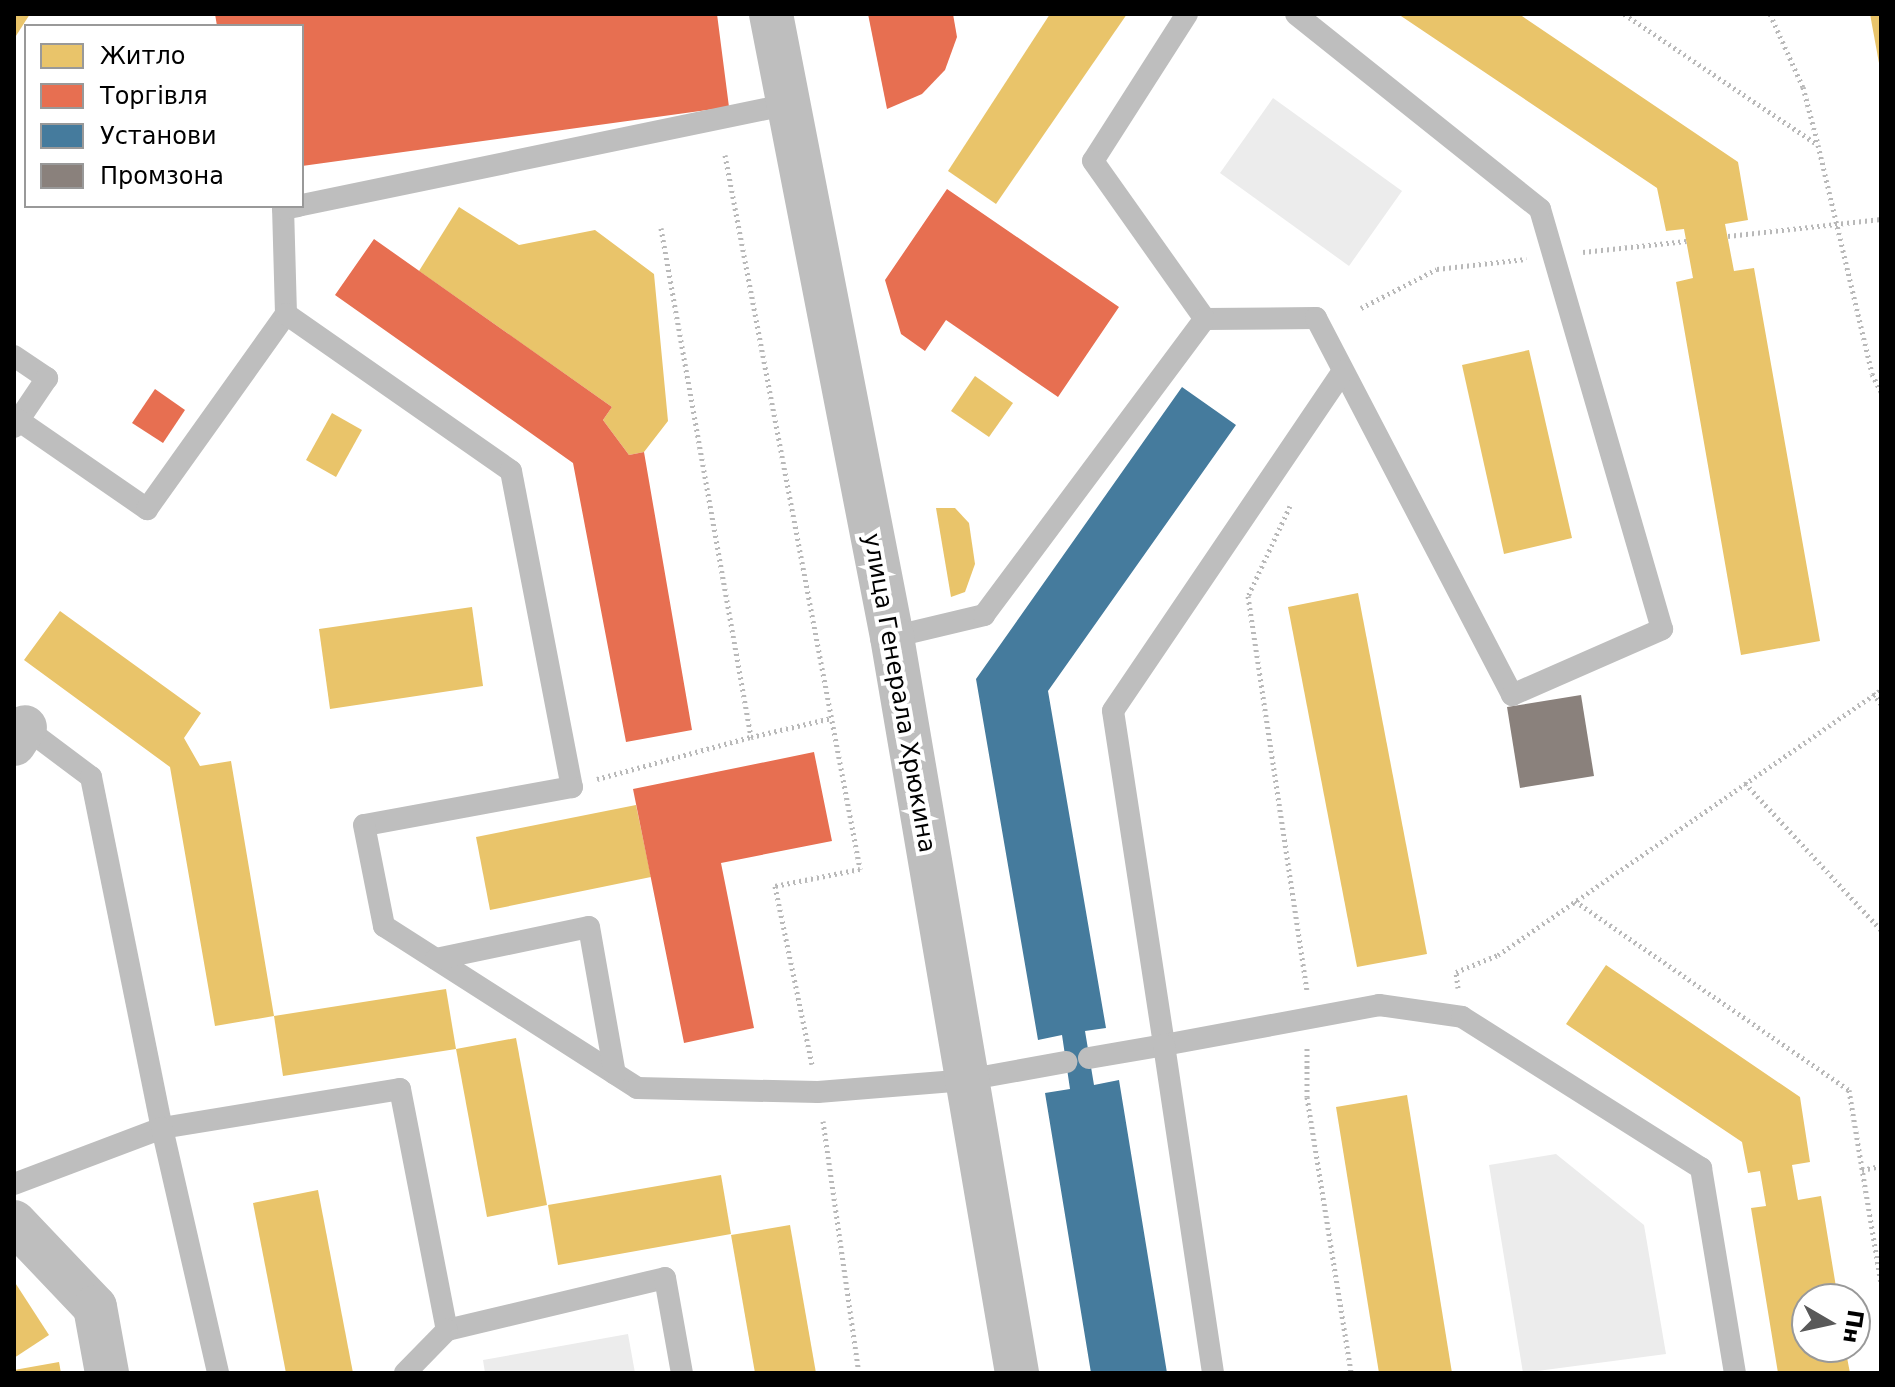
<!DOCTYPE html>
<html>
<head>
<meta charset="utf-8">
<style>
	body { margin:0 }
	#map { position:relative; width:1895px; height:1387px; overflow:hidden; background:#fff; font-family:"DejaVu Sans",sans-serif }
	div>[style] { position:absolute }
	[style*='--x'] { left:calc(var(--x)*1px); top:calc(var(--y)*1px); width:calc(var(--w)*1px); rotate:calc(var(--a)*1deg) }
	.green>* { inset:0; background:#ececec }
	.homes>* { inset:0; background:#e9c46a }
	.shops>* { inset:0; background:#e76f51 }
	.public>* { inset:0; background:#457b9d }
	.industry>* { inset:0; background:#8a817c }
	.path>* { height:5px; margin-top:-2.5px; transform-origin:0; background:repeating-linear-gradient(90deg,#b9b9b9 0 2px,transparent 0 6px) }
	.lane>* { height:22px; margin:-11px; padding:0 11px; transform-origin:11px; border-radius:11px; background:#bebebe }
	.street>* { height:44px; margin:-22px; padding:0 22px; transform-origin:22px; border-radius:22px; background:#bebebe }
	span { translate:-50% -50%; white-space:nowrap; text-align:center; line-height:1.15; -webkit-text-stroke:8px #fff; paint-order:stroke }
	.street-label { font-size:24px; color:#000 }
	.frame { position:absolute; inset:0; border:16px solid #000; pointer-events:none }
	.legend { position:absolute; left:24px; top:24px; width:280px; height:184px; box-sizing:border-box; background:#fff; border:2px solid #999; margin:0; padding:10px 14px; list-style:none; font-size:24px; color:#000 }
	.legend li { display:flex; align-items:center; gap:16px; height:40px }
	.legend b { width:40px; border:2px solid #999 }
	.north { position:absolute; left:1791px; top:1283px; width:80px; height:80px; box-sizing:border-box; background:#fff; border:2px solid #999; border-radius:50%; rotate:99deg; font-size:22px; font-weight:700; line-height:32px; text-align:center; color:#000 }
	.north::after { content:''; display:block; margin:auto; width:28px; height:36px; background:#595959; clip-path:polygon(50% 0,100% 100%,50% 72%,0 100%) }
</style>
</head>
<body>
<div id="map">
	<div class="green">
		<i style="clip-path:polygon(1273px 98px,1402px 191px,1349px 266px,1220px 173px)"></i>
		<i style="clip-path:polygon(1556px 1154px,1644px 1225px,1666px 1354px,1523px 1373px,1489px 1165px)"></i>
		<i style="clip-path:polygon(628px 1334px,635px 1373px,485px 1373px,483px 1360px)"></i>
	</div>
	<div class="homes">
		<i style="clip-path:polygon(14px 14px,30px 14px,14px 39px)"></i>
		<i style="clip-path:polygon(1050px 14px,1127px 14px,996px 204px,948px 171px)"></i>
		<i style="clip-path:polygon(1398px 14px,1519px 14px,1738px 162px,1748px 220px,1725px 224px,1734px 271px,1754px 268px,1820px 641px,1741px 655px,1676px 282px,1693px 278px,1684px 229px,1666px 231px,1657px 188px)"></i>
		<i style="clip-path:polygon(1870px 14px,1881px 14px,1881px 63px,1879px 63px)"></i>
		<i style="clip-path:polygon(459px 207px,519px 245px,595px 230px,654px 274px,668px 421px,644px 452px,629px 455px,603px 420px,612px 407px,419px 271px)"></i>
		<i style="clip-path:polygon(1529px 350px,1572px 538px,1504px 554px,1462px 365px)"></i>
		<i style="clip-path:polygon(975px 376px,1013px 403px,989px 437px,951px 411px)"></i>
		<i style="clip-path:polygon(332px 413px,362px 430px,336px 477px,306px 460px)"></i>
		<i style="clip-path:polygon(936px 508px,955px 508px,969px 523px,975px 564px,965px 592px,951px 597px)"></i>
		<i style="clip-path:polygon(1358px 593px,1427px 954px,1357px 967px,1288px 607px)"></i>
		<i style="clip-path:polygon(472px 607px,483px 686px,330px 709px,319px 629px)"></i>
		<i style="clip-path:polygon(60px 611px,201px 713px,184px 738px,200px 766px,231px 761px,274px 1016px,215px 1026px,170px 767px,24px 660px)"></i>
		<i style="clip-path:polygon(636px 805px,651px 877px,490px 910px,476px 837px)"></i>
		<i style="clip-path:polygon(1606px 965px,1800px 1097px,1810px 1162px,1792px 1165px,1798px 1200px,1821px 1196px,1838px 1299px,1807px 1299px,1807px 1347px,1845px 1347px,1850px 1373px,1778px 1373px,1751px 1208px,1766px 1206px,1760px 1171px,1748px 1173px,1742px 1142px,1566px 1024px)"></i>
		<i style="clip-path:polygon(446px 989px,456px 1049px,283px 1076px,274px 1016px)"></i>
		<i style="clip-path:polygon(516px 1038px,547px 1205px,487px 1217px,456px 1049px)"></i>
		<i style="clip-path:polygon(1407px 1095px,1452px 1373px,1379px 1373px,1336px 1107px)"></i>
		<i style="clip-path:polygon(721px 1175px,731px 1234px,558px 1265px,548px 1205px)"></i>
		<i style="clip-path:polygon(318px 1190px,353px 1373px,286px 1373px,253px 1203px)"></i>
		<i style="clip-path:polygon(790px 1225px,816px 1373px,755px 1373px,731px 1235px)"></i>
		<i style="clip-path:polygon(14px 1281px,49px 1335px,14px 1358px)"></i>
		<i style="clip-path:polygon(59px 1362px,61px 1373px,14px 1373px,14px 1370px)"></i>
	</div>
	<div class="shops">
		<i style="clip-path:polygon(215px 14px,717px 14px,729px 107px,302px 166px,302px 26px,217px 26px)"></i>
		<i style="clip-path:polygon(868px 14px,953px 14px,957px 37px,945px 70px,922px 94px,887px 109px)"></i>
		<i style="clip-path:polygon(947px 189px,1119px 307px,1058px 397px,946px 320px,925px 351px,901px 334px,885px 280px)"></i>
		<i style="clip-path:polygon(374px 239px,612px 407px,603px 420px,629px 455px,644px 452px,692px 730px,626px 742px,573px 463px,335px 295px)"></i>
		<i style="clip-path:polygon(155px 389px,185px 410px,163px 443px,132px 423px)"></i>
		<i style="clip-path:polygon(814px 752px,832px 841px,721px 863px,754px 1028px,684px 1043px,633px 789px)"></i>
	</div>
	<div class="public">
		<i style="clip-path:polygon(1182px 387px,1236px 425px,1048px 691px,1106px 1028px,1085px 1031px,1094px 1085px,1119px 1080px,1167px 1373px,1091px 1373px,1045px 1093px,1070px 1089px,1062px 1035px,1038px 1040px,976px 679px)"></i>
	</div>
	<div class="industry">
		<i style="clip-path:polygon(1581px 695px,1594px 776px,1520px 788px,1507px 707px)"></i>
	</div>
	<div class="path">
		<i style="--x:1624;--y:14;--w:234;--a:34"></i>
		<i style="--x:1818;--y:145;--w:235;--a:76.7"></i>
		<i style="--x:1872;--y:374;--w:20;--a:63"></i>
		<i style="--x:1770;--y:14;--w:80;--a:65.7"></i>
		<i style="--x:1803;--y:87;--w:59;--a:75.3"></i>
		<i style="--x:725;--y:155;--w:727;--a:79.29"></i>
		<i style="--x:860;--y:869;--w:87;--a:168.7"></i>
		<i style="--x:775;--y:886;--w:182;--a:78.3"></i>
		<i style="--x:661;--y:228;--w:517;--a:79.97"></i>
		<i style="--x:751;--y:737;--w:83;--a:-13.2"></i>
		<i style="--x:1728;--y:236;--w:154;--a:-6.3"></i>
		<i style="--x:1583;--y:252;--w:104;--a:-6.1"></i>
		<i style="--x:1361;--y:308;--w:85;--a:-27.2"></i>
		<i style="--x:1437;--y:269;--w:90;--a:-6.4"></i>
		<i style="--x:1290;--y:506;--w:99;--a:115"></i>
		<i style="--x:1248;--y:596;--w:398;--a:81.5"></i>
		<i style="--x:1873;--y:693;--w:14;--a:54"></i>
		<i style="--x:597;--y:779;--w:160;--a:-15.3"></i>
		<i style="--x:1745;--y:783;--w:200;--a:47.2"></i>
		<i style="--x:1575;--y:901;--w:333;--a:34.6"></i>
		<i style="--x:1849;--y:1090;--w:196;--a:80.6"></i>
		<i style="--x:1458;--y:988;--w:16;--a:-97"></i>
		<i style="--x:1456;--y:972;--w:45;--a:-22"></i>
		<i style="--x:1498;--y:955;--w:466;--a:-34.7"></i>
		<i style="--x:1307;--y:1048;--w:49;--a:90"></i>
		<i style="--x:1307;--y:1097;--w:279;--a:80.9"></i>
		<i style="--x:823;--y:1121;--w:255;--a:81.9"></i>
		<i style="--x:1862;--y:1170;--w:19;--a:-12"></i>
	</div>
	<div class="lane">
		<i style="--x:1187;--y:14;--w:174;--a:122.6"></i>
		<i style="--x:1093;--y:161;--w:194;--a:54.7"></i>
		<i style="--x:302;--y:205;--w:495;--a:-11.7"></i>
		<i style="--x:286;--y:314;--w:105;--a:-91.6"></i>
		<i style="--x:283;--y:209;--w:16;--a:-11"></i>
		<i style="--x:1205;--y:319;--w:111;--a:-0.5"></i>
		<i style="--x:1316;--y:318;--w:425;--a:62.5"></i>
		<i style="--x:1512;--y:695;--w:164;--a:-23.7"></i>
		<i style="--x:1662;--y:629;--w:437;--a:-106.2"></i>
		<i style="--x:1540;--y:209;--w:312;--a:-141.4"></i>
		<i style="--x:14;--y:356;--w:40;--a:34"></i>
		<i style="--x:47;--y:378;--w:59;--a:124"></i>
		<i style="--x:1343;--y:371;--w:410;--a:124.1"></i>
		<i style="--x:1113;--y:711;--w:338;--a:81.3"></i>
		<i style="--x:1164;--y:1045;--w:219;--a:-10.5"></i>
		<i style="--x:1379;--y:1005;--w:84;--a:8.2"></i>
		<i style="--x:1462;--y:1017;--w:283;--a:32.3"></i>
		<i style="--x:1701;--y:1168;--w:208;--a:80.6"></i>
		<i style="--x:18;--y:420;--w:157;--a:34.6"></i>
		<i style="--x:147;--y:509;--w:239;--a:-54.5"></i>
		<i style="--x:286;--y:314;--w:274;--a:34.9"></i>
		<i style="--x:511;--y:471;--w:322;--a:79.1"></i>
		<i style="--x:572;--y:787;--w:211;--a:169.6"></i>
		<i style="--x:364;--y:825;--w:103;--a:78.8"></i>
		<i style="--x:384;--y:926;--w:300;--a:32.6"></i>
		<i style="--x:637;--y:1088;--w:181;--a:1.3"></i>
		<i style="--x:818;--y:1092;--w:148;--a:-4.6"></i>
		<i style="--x:966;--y:1080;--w:102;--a:-10.2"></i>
		<i style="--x:892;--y:637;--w:95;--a:-13.4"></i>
		<i style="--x:984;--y:615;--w:369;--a:-53.3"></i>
		<i style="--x:19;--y:723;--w:90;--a:36.9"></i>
		<i style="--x:91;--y:777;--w:358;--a:78.6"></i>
		<i style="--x:162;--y:1128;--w:241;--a:-9.3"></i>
		<i style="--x:400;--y:1089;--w:246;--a:79"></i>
		<i style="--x:447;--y:1330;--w:224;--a:-13.4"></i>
		<i style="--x:665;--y:1278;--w:97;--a:79.9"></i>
		<i style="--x:436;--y:959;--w:156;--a:-11.8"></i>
		<i style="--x:589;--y:927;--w:149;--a:80"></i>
		<i style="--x:1089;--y:1058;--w:76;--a:-9.8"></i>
		<i style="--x:1164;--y:1045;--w:332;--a:81.5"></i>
		<i style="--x:14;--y:1184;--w:158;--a:-20.7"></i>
		<i style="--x:162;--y:1128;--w:251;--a:77.1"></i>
		<i style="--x:405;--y:1373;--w:60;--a:-45.7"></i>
	</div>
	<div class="street">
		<i style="--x:771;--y:14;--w:635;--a:79.01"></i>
		<i style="--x:892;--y:637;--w:747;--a:80.36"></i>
		<i style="--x:14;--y:744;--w:20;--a:-57"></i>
		<i style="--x:14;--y:1222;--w:117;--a:46.4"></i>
		<i style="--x:95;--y:1307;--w:67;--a:79.7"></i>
	</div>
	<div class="street-label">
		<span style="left:899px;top:693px;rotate:80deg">улица Генерала Хрюкина</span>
	</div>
	<div class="frame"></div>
	<ul class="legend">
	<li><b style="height:22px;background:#e9c46a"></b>Житло</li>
	<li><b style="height:22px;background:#e76f51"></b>Торгівля</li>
	<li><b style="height:22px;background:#457b9d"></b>Установи</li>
	<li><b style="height:22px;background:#8a817c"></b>Промзона</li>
	</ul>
	<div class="north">Пн</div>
</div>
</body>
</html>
